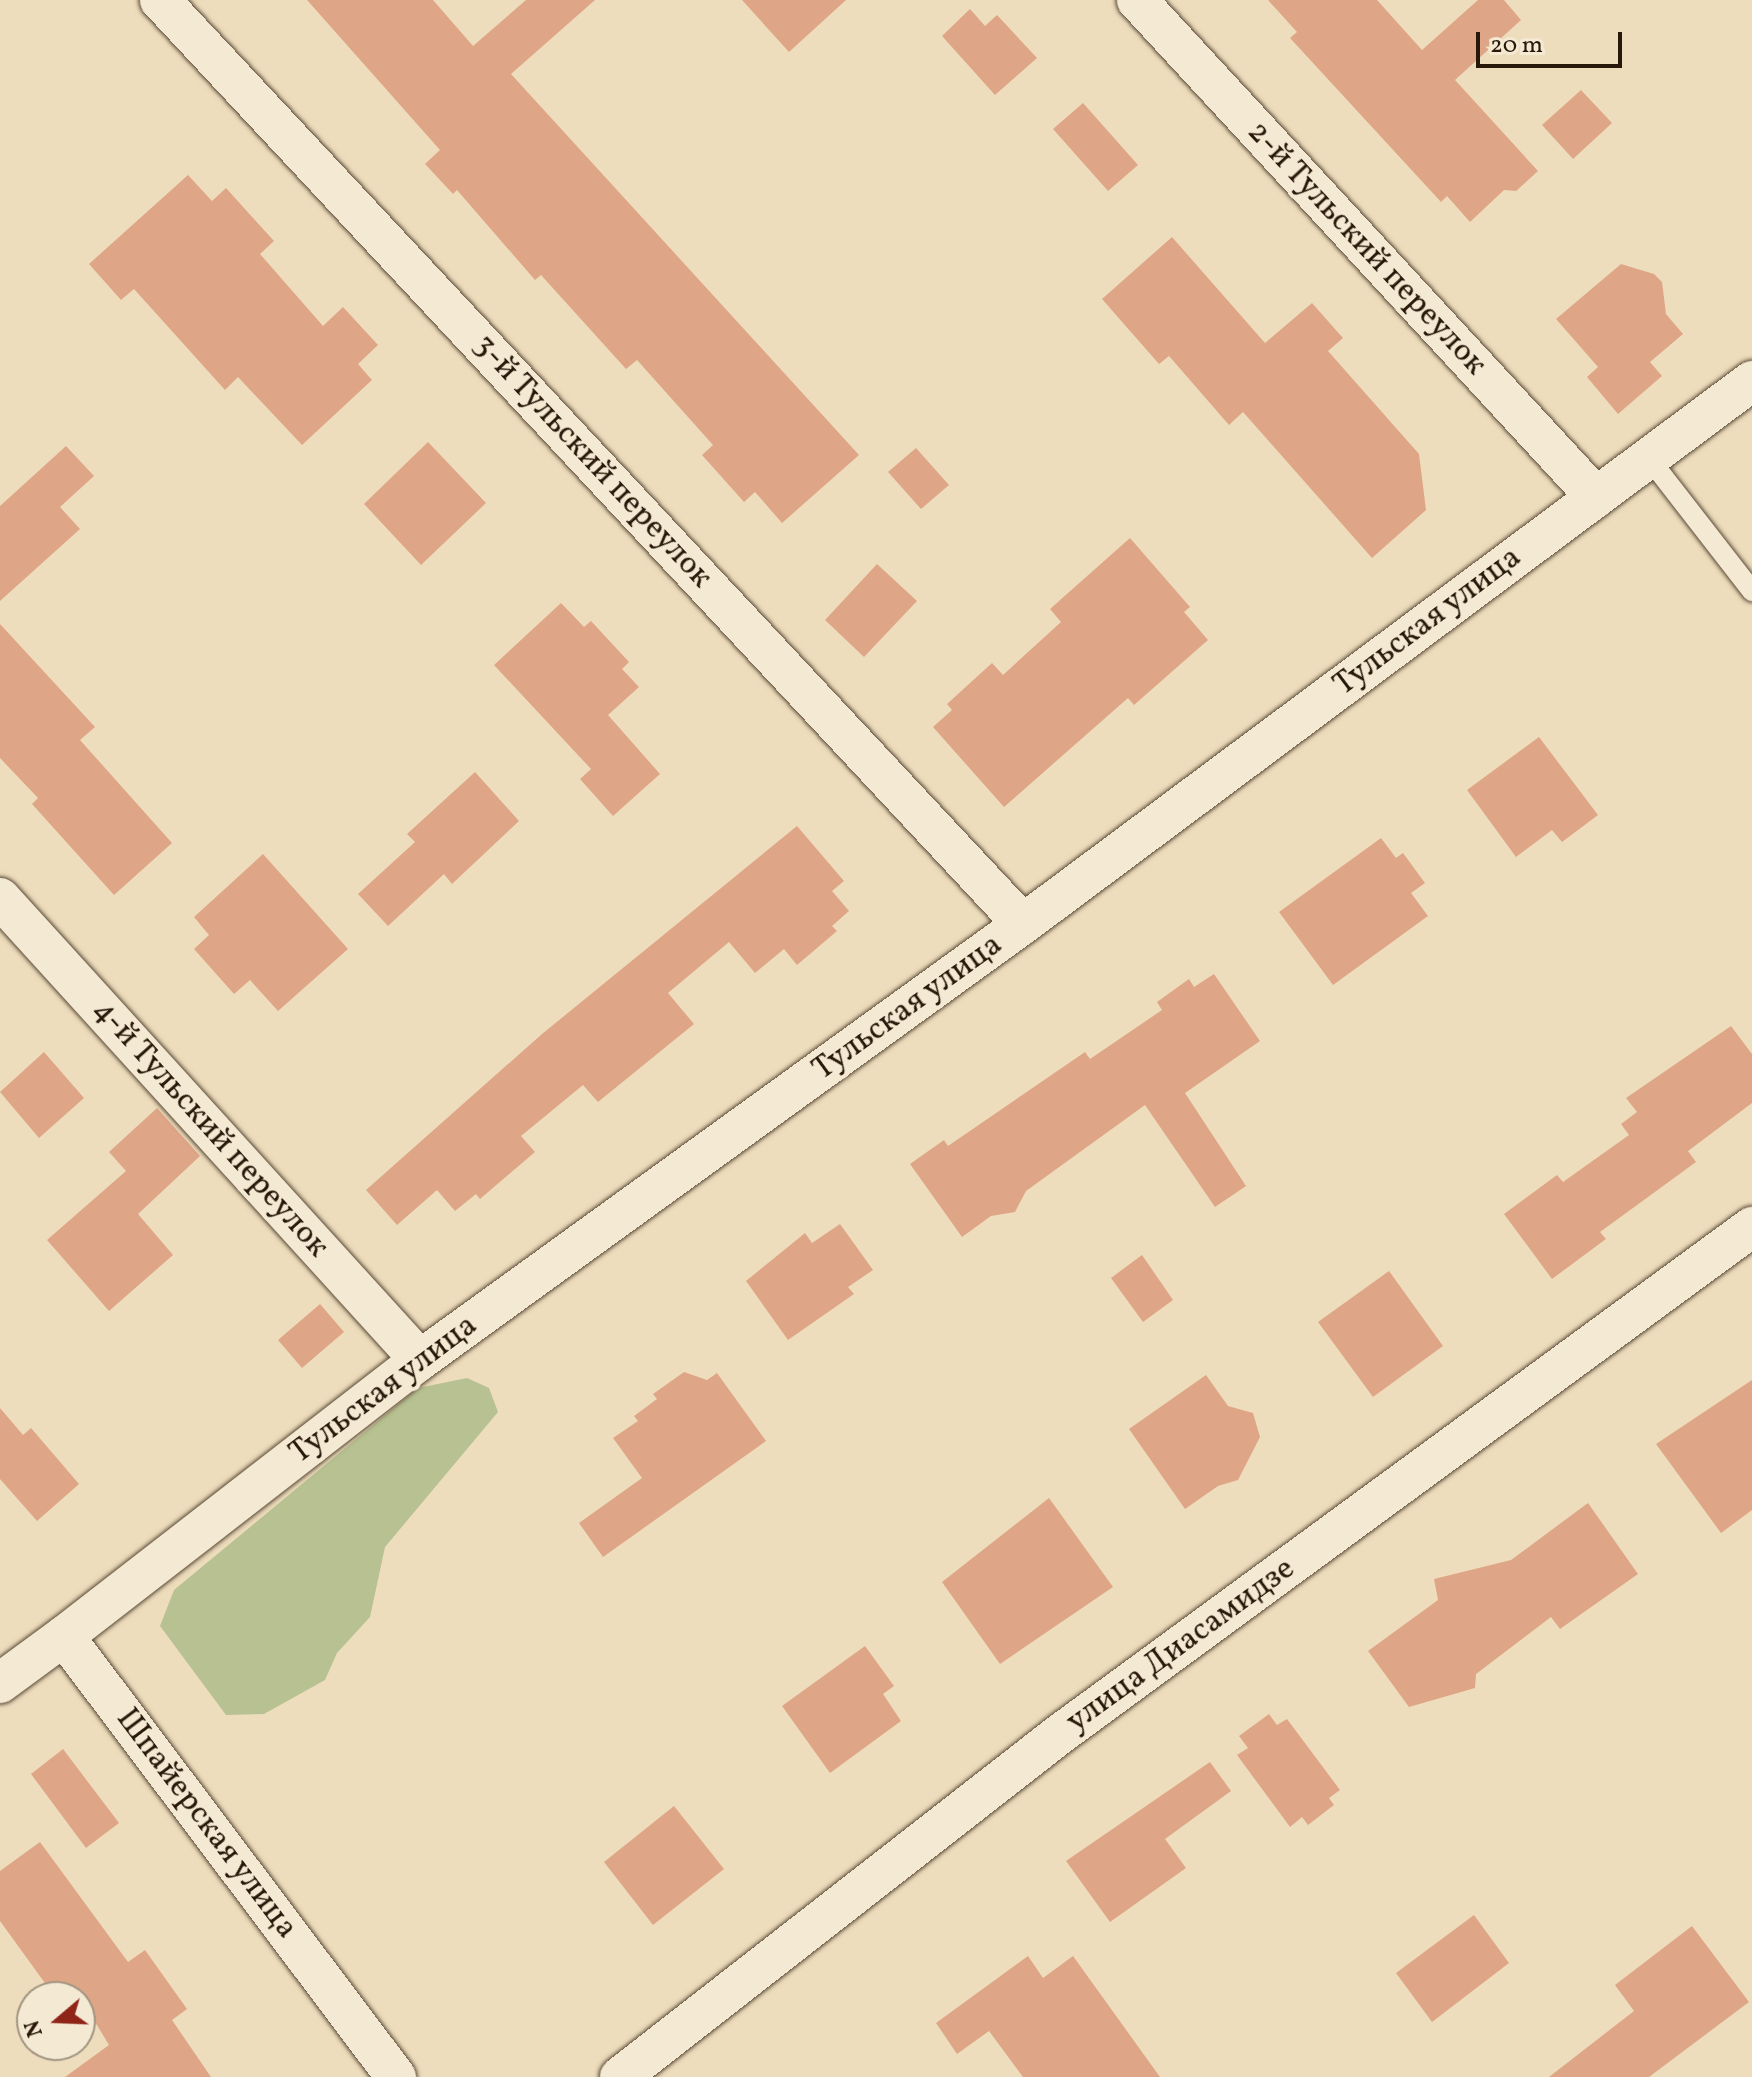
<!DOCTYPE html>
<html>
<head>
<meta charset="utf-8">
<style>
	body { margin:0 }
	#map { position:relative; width:1752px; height:2077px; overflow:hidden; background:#eeddbc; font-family:Vollkorn,serif }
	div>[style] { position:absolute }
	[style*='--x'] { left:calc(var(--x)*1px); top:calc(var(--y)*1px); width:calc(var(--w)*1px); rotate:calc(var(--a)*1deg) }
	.green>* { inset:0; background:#b8c191 }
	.building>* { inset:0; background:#dea686 }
	.roads { filter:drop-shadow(0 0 2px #594936) drop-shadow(0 0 2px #594936) }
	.lane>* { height:20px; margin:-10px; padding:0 10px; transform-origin:10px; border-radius:10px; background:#f4e9d3 }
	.street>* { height:40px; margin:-20px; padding:0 20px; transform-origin:20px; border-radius:20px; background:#f4e9d3 }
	span { translate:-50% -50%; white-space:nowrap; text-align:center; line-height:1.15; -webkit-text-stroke:8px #f4e9d3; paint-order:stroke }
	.street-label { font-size:32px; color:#271809 }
	.north { position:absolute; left:16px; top:1981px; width:80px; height:80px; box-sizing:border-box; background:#f4e9d3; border:2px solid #a29582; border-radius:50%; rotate:251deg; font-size:22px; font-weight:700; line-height:32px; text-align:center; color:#271809 }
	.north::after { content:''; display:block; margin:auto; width:28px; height:36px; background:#8f2418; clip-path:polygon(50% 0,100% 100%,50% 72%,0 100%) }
	.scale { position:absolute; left:1476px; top:32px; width:146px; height:36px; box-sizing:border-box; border:4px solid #271809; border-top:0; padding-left:10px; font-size:24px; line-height:28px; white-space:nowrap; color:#271809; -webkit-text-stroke:6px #f4e9d3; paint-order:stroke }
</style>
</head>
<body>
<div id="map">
	<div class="green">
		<i style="clip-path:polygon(467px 1378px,489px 1388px,498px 1412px,385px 1547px,370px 1617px,337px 1653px,325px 1680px,264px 1714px,226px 1715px,160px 1626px,174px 1590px,418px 1388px)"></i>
	</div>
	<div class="building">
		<i style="clip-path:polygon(307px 0,433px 0,473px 46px,526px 0,595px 0,511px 74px,859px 455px,782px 523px,755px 492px,744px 502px,702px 455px,713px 445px,637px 360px,626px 369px,541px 275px,535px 280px,457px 190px,453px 194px,425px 164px,440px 150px)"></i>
		<i style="clip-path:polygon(742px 0,846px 0,789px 52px)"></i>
		<i style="clip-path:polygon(1268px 0,1377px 0,1422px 50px,1478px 0,1504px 0,1521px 20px,1455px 80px,1538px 171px,1516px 191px,1504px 190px,1470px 222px,1447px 196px,1441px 202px,1290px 38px,1297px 32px)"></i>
		<i style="clip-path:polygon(970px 9px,985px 26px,997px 15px,1037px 58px,995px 95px,942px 36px)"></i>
		<i style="clip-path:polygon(1581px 90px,1612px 123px,1573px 159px,1542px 125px)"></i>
		<i style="clip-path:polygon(1083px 103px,1138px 165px,1108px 191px,1053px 129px)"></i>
		<i style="clip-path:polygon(188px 175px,212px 201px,226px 188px,274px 241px,260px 254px,323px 326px,343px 307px,378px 345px,358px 364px,372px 380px,302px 445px,238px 377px,225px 390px,134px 289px,121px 300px,89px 264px)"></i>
		<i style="clip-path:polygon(1172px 237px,1265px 343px,1312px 303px,1343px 338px,1328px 351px,1419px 454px,1426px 510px,1372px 558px,1243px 412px,1229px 425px,1169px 356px,1159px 364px,1102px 299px)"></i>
		<i style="clip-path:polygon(1621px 264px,1654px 274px,1662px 282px,1666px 314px,1683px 334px,1650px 362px,1662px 376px,1618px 414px,1587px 377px,1598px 367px,1556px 319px)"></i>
		<i style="clip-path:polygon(428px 442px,486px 503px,421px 565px,364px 504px)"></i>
		<i style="clip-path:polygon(66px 446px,94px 476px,60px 507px,80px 529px,0 601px,0 506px)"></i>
		<i style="clip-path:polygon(916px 448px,949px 485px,921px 509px,888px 472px)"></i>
		<i style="clip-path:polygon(1130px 538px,1190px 607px,1184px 612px,1208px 640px,1134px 705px,1128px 698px,1004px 807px,933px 727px,952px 710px,947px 704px,992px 663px,1003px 675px,1061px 622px,1050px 609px)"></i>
		<i style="clip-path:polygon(877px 564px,917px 601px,864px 657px,825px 620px)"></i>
		<i style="clip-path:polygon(561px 603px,584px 627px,591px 621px,629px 662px,622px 669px,639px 687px,608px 715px,660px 774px,613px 816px,580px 779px,591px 769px,494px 665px)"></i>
		<i style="clip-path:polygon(0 624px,95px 727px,80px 740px,172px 843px,114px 895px,32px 804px,38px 798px,0 758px)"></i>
		<i style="clip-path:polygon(1539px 737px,1598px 815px,1562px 842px,1552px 830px,1516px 857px,1467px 790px)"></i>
		<i style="clip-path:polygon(475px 772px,519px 821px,452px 884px,444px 874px,388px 926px,358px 894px,415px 842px,407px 834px)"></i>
		<i style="clip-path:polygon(797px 826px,844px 881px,832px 891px,849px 911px,832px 926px,837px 931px,797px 965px,784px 949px,755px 973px,729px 942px,668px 993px,694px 1024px,598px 1102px,583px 1085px,521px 1136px,535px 1152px,480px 1199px,476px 1194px,455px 1211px,437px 1190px,397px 1225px,366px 1190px,542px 1034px)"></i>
		<i style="clip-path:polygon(1381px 838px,1396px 858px,1403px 853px,1425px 883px,1411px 893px,1428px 916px,1333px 985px,1279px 912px)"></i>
		<i style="clip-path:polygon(263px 854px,348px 949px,278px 1011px,250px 980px,234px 994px,194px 949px,209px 935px,194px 917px)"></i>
		<i style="clip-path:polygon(1214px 974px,1260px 1041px,1185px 1093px,1246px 1186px,1215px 1207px,1145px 1105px,1026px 1191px,1015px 1212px,991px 1216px,962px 1237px,910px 1164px,944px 1140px,948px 1146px,1085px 1052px,1090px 1059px,1162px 1010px,1157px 1002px,1189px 979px,1194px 987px)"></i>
		<i style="clip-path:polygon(1731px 1026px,1752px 1054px,1752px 1103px,1688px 1151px,1696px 1162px,1600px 1232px,1606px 1239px,1552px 1279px,1504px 1214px,1557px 1175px,1563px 1182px,1629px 1135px,1621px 1124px,1637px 1112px,1626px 1098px)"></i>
		<i style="clip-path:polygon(44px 1052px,84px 1098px,39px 1138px,0 1092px)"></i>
		<i style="clip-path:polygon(157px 1108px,200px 1156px,138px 1214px,173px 1255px,109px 1311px,47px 1240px,126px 1171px,109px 1152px)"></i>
		<i style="clip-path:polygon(840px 1224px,873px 1270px,848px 1287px,854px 1294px,788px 1340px,746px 1281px,805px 1233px,812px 1243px)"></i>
		<i style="clip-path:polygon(1142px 1255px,1173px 1300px,1143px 1322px,1111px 1278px)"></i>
		<i style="clip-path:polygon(1389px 1271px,1443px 1346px,1373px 1397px,1318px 1322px)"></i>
		<i style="clip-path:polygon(320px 1304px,344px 1332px,302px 1368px,278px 1340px)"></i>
		<i style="clip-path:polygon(684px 1372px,707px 1380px,717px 1373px,766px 1441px,603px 1557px,579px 1523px,642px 1478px,613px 1438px,638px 1421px,634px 1416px,657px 1399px,653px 1394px)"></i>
		<i style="clip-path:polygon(1206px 1375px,1228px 1406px,1253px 1413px,1260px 1437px,1238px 1480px,1218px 1486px,1185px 1509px,1129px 1429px)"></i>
		<i style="clip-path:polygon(1752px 1380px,1752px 1510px,1721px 1533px,1656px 1444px)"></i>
		<i style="clip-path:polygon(0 1408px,23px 1435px,31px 1428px,79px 1484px,37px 1521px,0 1479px)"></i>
		<i style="clip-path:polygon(1049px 1498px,1113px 1587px,1000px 1664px,942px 1582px)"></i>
		<i style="clip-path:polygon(1588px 1503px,1638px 1574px,1560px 1629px,1551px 1617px,1476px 1674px,1475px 1688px,1409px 1707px,1368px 1651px,1438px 1600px,1434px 1579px,1511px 1560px)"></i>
		<i style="clip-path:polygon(865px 1646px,894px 1686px,883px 1694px,901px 1721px,830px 1773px,782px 1706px)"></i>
		<i style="clip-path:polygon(1269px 1714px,1277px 1725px,1287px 1719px,1340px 1790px,1329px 1798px,1334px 1805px,1308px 1825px,1302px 1817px,1290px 1827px,1237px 1755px,1248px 1748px,1239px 1736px)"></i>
		<i style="clip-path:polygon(63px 1749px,119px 1823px,86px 1848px,31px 1774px)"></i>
		<i style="clip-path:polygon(1210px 1762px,1231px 1791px,1165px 1839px,1186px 1868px,1110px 1922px,1066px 1861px)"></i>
		<i style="clip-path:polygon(674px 1806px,724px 1869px,653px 1925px,604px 1862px)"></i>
		<i style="clip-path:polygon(40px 1842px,128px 1962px,145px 1950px,187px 2009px,172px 2020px,211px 2077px,65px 2077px,109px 2045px,80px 1997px,55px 1997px,0 1921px,0 1871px)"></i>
		<i style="clip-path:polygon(1474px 1915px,1509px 1963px,1432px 2022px,1396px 1973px)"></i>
		<i style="clip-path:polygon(1692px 1926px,1749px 2002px,1649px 2077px,1549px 2077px,1634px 2011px,1615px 1985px)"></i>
		<i style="clip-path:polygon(1028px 1956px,1043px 1978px,1073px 1956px,1160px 2077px,1023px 2077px,989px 2031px,957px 2054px,936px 2023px)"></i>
	</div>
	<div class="roads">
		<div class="lane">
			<i style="--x:1648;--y:457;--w:170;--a:52.2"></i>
		</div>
		<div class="street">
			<i style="--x:160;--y:0;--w:1264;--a:46.96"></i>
			<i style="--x:1137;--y:0;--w:677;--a:47.28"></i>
			<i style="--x:0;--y:898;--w:624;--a:47.73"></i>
			<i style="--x:64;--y:1636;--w:450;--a:-37.8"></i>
			<i style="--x:420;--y:1360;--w:744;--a:-35.87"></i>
			<i style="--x:1023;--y:924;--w:909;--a:-36.68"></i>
			<i style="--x:0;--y:1683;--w:79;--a:-36.3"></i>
			<i style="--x:64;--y:1636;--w:552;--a:53.03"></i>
			<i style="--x:620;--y:2077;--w:558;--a:-37.94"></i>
			<i style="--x:1060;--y:1734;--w:858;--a:-36.23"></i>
		</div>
	</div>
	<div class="street-label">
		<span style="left:1366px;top:249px;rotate:47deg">2-й Тульский переулок</span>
		<span style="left:592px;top:462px;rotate:47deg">3-й Тульский переулок</span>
		<span style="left:1428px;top:622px;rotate:-37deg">Тульская улица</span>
		<span style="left:908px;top:1008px;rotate:-36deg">Тульская улица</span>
		<span style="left:210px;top:1129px;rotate:48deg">4-й Тульский переулок</span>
		<span style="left:384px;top:1390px;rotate:-37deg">Тульская улица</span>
		<span style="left:1181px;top:1646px;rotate:-36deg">улица Диасамидзе</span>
		<span style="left:206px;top:1824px;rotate:53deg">Шпайерская улица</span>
	</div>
	<div class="north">N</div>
	<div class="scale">20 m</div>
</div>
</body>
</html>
